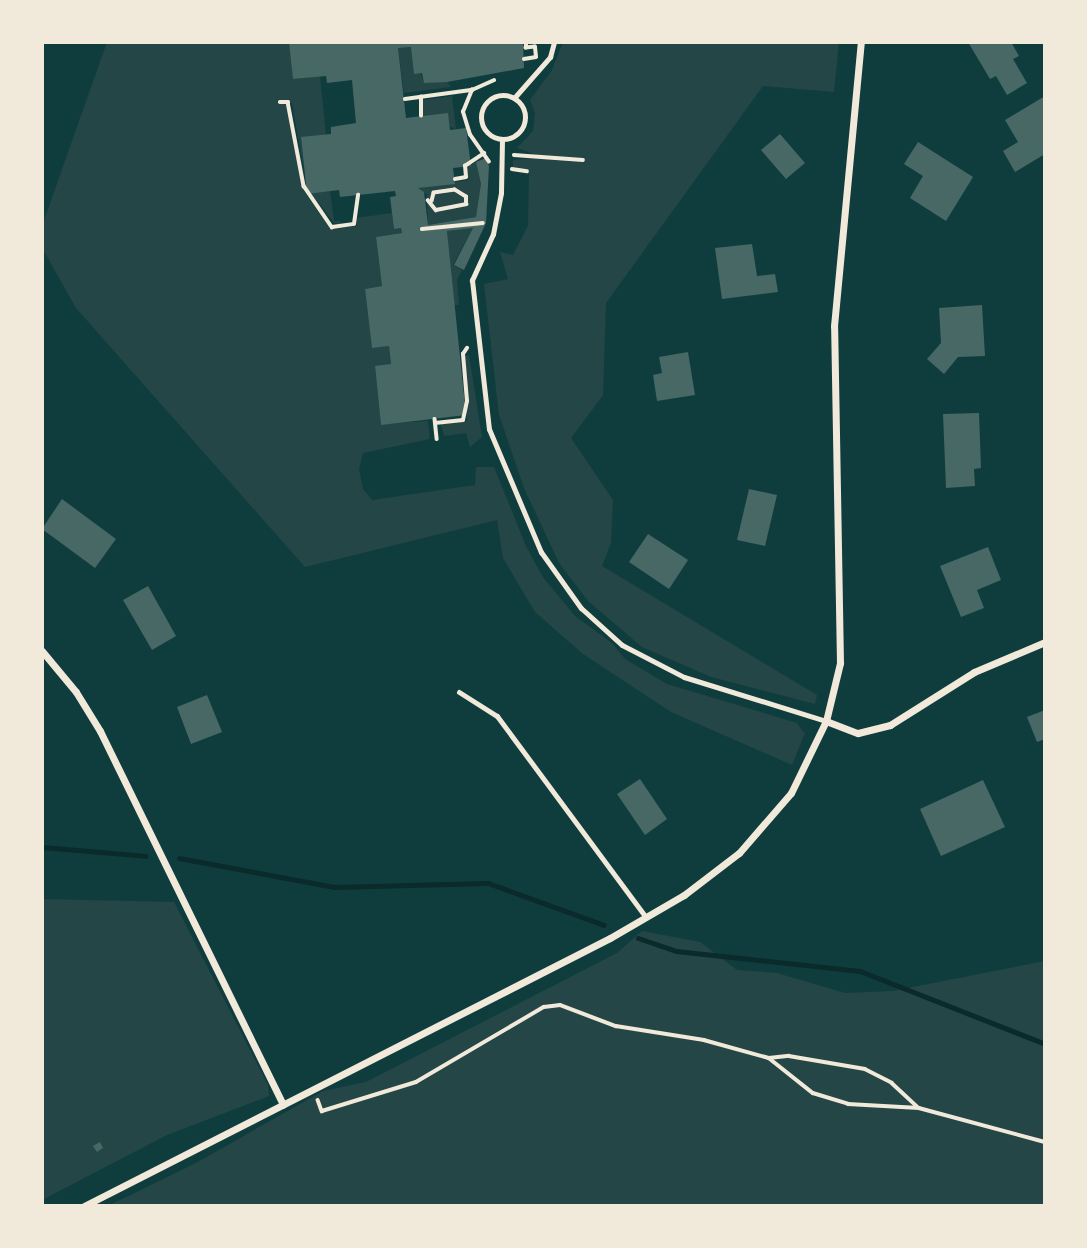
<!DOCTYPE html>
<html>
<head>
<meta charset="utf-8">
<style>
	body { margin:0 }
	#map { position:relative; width:1087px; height:1248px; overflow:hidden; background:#0f3d3e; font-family:"Nunito Sans",sans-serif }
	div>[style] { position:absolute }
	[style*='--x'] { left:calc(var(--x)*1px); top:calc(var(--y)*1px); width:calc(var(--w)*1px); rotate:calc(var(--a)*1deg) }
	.green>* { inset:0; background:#244646 }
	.stream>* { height:5px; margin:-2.5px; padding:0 2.5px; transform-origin:2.5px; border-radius:2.5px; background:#0a2a2b }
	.building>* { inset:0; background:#486865 }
	.path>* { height:3.5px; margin:-1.75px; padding:0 1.75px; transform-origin:1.75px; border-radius:1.75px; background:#f1e9da }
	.service>* { height:5px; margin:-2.5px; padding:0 2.5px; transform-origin:2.5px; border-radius:2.5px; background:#f1e9da }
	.service>.ring { margin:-2.5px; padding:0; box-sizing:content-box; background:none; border:5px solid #f1e9da; border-radius:50% }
	.minor>* { height:7px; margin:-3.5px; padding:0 3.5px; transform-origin:3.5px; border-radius:3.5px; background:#f1e9da }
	span { translate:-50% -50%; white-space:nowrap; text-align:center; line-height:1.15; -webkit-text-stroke:6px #f1e9da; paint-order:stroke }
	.frame { position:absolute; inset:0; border:44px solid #f1e9da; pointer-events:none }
</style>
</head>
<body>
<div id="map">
	<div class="green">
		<i style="clip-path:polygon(107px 42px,289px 42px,294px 79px,320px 76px,326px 135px,301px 138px,304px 171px,292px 103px,280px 100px,287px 106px,303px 190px,330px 229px,357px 226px,356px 218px,392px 213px,394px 229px,401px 228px,402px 233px,376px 237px,382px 286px,365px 289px,372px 347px,389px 346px,391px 364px,375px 367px,381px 424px,428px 421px,430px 439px,363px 453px,359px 469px,363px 489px,372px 500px,475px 485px,476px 467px,494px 467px,526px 546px,542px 576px,575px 616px,612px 643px,625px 659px,667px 684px,797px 723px,804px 733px,807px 728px,792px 765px,671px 712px,583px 654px,535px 612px,503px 558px,497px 520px,305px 567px,76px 308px,42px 248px,42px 226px)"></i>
		<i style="clip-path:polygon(563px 42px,839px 42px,834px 92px,763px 86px,606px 303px,603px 395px,571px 438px,613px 500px,611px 543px,602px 566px,817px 695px,815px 704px,711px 677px,642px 647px,588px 601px,559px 563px,524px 488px,499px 415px,484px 284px,508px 279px,500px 252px,513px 255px,528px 226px,529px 174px,513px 169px,513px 160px,542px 157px,517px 148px,533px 131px,535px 113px,530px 100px,552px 70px)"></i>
		<i style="clip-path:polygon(411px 47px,424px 83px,446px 80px,451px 87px,404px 93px,398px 48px)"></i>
		<i style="clip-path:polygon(452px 96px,456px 129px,423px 116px,423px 100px)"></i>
		<i style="clip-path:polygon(476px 162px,481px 184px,476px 217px,428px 225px,427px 195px,418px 188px,468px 180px,467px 168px)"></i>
		<i style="clip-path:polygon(330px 191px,334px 221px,340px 221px,341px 224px,334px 223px,311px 193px)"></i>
		<i style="clip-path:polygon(473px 228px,453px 265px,462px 270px,457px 280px,459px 305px,454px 305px,447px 231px)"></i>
		<i style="clip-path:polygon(469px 355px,482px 437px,470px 447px,466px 433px,444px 436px,441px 424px,467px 421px,464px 356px)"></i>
		<i style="clip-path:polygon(42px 899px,174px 902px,268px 1085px,269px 1096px,167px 1135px,42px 1200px)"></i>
		<i style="clip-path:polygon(642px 931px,700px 942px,737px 970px,777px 973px,845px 993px,893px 991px,1045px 961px,1045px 1206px,108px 1206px,196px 1163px,323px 1091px,366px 1082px,617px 953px)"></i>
	</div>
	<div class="stream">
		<i style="--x:42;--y:847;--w:104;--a:4.9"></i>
		<i style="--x:179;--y:858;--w:158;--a:10.6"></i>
		<i style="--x:334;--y:887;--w:154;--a:-1.5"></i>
		<i style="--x:488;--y:883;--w:123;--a:19.9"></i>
		<i style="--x:638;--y:938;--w:40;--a:18.9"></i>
		<i style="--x:676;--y:951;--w:185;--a:6.2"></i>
		<i style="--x:860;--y:971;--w:199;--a:21.5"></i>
	</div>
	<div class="building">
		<i style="clip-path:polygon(289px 42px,523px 42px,524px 68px,447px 82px,424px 83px,422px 73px,414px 74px,411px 47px,398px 48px,406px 118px,448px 113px,450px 130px,466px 128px,471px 166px,453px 168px,455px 184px,418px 188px,424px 192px,428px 225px,476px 217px,481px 184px,476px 162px,486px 158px,489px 166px,486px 223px,464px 270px,454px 265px,473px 228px,447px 231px,466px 415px,381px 425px,375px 366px,391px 364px,389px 346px,372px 348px,365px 289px,382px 286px,376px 237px,402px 233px,401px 228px,394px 229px,390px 197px,396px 196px,395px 191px,340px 197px,339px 190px,307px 194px,301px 137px,331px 134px,331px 127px,356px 123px,352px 80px,327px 83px,326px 76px,293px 79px)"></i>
		<i style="clip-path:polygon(968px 42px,1011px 42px,1019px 56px,1013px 59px,1027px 83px,1007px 95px,996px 76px,990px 79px)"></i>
		<i style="clip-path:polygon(1045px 96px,1045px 154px,1015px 172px,1003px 151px,1018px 142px,1005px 120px)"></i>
		<i style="clip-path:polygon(780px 134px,805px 163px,786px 179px,761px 150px)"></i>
		<i style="clip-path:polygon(918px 142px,973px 177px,946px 221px,910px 198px,923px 176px,904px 164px)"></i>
		<i style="clip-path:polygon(752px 244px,757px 276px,775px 274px,778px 292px,722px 299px,715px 248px)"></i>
		<i style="clip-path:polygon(982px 305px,985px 356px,958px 357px,944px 374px,927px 359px,941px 343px,939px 308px)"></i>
		<i style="clip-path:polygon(688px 352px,695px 395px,657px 401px,653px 375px,662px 373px,659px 357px)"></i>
		<i style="clip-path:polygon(979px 413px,981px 468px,974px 469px,975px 486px,946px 488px,943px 414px)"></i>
		<i style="clip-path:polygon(749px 489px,777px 495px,765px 546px,737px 540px)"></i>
		<i style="clip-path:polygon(62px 499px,116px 539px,95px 568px,42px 529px)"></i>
		<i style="clip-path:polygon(648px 534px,688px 560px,669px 589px,629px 562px)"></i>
		<i style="clip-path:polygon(988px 547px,1001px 580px,977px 590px,984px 608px,961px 617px,940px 566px)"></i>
		<i style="clip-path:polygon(148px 586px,176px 636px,152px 650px,123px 600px)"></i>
		<i style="clip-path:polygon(207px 695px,222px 732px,191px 744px,177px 707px)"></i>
		<i style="clip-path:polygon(1045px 710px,1045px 739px,1037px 742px,1027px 717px)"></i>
		<i style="clip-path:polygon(640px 779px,667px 819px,645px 835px,617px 794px)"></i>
		<i style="clip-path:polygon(983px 780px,1005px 827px,941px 856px,920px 809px)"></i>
		<i style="clip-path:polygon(100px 1142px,103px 1148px,97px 1152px,93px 1146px)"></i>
	</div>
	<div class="path">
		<i style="--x:524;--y:59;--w:12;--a:-9"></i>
		<i style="--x:536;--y:57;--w:10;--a:-96"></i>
		<i style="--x:535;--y:47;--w:9;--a:174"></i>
		<i style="--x:526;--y:48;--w:6;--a:-90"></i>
		<i style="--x:405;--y:99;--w:68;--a:-7.7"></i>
		<i style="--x:280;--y:102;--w:8;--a:0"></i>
		<i style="--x:288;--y:102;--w:86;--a:79.2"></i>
		<i style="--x:304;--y:186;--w:50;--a:55.7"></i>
		<i style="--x:332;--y:227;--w:22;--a:-8"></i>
		<i style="--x:354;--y:224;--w:29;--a:-82"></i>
		<i style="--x:421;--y:116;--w:19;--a:-90"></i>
		<i style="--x:514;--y:155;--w:69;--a:4.1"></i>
		<i style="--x:489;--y:162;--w:33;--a:-125"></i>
		<i style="--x:470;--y:135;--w:24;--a:-107"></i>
		<i style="--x:463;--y:112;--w:24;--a:-68"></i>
		<i style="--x:472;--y:90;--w:24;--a:-24"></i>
		<i style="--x:512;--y:169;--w:15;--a:8"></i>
		<i style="--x:455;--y:179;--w:11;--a:-10"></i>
		<i style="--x:466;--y:177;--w:11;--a:-95"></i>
		<i style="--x:465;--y:166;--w:23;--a:-34"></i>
		<i style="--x:428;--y:200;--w:13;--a:51"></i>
		<i style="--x:436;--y:210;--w:31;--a:-11"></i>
		<i style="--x:466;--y:204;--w:7;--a:-90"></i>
		<i style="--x:466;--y:197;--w:13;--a:-148"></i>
		<i style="--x:455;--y:190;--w:21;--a:172"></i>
		<i style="--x:434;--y:193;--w:8;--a:104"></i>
		<i style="--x:422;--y:229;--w:61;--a:-5.6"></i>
		<i style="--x:435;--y:419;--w:20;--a:84"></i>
		<i style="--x:435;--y:423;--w:28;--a:-6"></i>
		<i style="--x:463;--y:420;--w:19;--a:-78"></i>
		<i style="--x:467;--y:401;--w:47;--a:-94.9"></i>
		<i style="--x:463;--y:354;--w:7;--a:-56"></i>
		<i style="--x:769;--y:1058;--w:20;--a:-6"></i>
		<i style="--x:789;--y:1056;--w:77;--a:9.7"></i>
		<i style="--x:865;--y:1069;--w:30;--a:27"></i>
		<i style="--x:892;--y:1083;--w:35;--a:43"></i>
		<i style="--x:318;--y:1100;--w:12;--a:70"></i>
		<i style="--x:322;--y:1111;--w:98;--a:-17.1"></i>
		<i style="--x:416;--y:1082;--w:148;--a:-30.4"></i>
		<i style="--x:544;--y:1007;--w:16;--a:-7"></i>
		<i style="--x:560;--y:1005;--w:60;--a:20.6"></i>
		<i style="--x:616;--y:1026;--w:89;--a:9"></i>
		<i style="--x:704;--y:1040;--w:67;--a:15.5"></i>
		<i style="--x:769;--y:1058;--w:56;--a:38.5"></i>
		<i style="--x:813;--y:1093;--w:37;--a:17"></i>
		<i style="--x:848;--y:1104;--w:71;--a:3.2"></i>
		<i style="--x:919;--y:1108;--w:131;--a:15.1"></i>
	</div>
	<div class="service">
		<i class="ring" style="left:481px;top:95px;width:39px;height:39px"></i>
		<i style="--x:514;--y:98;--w:55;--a:-48.7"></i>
		<i style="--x:550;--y:57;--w:16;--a:-75"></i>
		<i style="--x:502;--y:140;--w:53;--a:91.1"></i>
		<i style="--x:501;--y:193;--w:42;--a:101"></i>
		<i style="--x:493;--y:234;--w:51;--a:114.5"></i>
		<i style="--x:472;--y:280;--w:150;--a:83.5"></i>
		<i style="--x:489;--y:429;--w:134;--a:67.1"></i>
		<i style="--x:541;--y:552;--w:69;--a:54.5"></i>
		<i style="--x:581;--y:608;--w:55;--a:42.1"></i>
		<i style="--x:622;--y:645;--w:70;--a:27.3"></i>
		<i style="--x:684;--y:677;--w:149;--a:17.2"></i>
		<i style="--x:459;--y:692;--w:45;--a:32.3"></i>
		<i style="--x:497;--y:716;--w:250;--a:53.5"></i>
	</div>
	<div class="minor">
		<i style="--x:42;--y:651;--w:53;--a:50.3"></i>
		<i style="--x:76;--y:692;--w:46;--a:58.4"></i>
		<i style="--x:100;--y:731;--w:416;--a:63.9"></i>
		<i style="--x:826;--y:721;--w:34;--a:21"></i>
		<i style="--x:858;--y:733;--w:33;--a:-14"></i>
		<i style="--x:890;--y:725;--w:99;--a:-32.2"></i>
		<i style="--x:974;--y:672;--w:77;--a:-22.9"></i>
		<i style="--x:84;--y:1206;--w:590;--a:-27"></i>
		<i style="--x:610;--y:938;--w:86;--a:-30.2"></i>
		<i style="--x:684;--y:895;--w:69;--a:-37.4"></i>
		<i style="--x:739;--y:853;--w:79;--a:-49.1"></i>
		<i style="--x:791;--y:793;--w:80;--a:-64.1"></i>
		<i style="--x:826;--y:721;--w:60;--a:-76.4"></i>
		<i style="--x:840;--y:663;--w:337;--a:-91"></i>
		<i style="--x:834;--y:326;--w:285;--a:-84.6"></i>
	</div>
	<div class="frame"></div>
</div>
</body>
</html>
